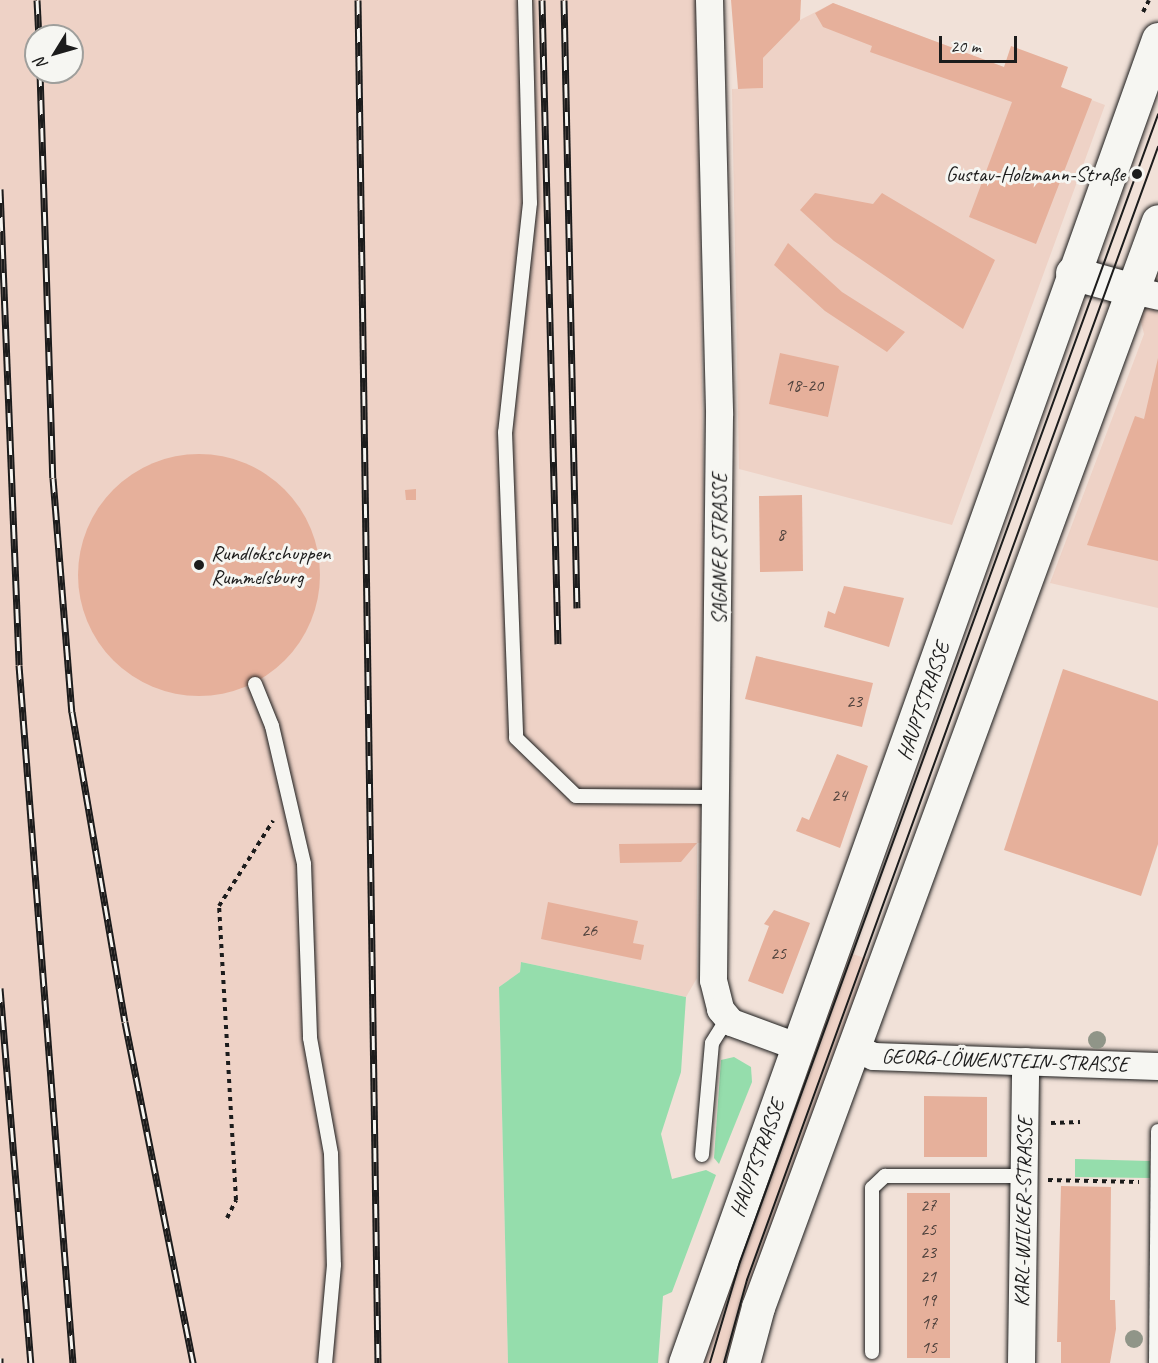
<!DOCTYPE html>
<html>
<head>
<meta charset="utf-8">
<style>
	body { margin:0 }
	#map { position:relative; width:1158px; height:1363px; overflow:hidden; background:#f1e1d8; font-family:Caveat,sans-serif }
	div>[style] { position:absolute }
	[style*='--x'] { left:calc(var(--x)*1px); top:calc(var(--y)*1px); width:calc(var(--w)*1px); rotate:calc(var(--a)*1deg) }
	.built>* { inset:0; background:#eed2c6 }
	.green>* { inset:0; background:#95ddac }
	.building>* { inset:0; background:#e6b09b }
	.round { border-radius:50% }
	.path>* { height:4px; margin-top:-2px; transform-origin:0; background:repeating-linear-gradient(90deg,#1c1c1c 0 4.5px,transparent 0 9px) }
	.roads { filter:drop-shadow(0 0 2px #1c1c1c) drop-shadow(0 0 2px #1c1c1c) }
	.lane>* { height:14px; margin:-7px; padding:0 7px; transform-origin:7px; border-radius:7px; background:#f6f6f2 }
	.street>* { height:27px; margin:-13.5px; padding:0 13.5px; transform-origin:13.5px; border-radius:13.5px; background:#f6f6f2 }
	.secondary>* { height:33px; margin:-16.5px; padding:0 16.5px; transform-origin:16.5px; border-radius:16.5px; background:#f6f6f2 }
	.tram>* { height:1.5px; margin:-0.75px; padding:0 0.75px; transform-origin:0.75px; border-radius:0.75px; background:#1c1c1c }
	.rail>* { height:7px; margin-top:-3.5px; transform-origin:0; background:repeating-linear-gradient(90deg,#f6f6f2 0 14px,#1c1c1c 0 28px); box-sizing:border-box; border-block:2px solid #1c1c1c }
	.trees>* { width:18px; height:18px; margin:-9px; border-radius:50%; background:#909588 }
	.dots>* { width:16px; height:16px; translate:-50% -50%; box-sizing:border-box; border:3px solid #f6f6f2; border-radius:50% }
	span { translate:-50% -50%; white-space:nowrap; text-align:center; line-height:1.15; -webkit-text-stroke:6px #f6f6f2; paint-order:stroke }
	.number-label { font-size:18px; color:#4e413c }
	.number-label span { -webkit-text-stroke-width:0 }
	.poi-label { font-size:21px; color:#1c1c1c }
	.right { translate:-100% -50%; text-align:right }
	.left { translate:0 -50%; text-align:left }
	.street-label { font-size:21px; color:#1c1c1c }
	.north { position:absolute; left:24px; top:24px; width:60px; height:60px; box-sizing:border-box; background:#f6f6f2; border:2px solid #9f9f9c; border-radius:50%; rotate:233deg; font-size:16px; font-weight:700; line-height:24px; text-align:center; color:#1c1c1c }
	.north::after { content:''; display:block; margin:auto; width:21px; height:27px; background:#1c1c1c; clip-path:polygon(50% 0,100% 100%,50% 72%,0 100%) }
	.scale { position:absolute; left:939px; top:36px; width:78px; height:27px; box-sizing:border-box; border:3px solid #1c1c1c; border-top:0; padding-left:8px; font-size:18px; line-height:21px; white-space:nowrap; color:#1c1c1c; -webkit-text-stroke:4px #f6f6f2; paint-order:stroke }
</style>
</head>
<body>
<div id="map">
	<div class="built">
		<i style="clip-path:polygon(evenodd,0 0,698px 0,707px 843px,697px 843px,697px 978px,686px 997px,521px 962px,520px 972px,499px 987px,508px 1363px,0 1363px,0 0,36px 36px,72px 36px,72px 72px,36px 72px,36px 36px)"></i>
		<i style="clip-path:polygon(833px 3px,1105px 105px,952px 525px,739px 469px,732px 89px,763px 88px,763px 58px,800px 20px)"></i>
		<i style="clip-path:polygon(1158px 221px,1158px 608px,1050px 583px,1144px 334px,1133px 290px)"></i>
		<i style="clip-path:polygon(847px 952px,873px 961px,731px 1363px,700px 1363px)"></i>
	</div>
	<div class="green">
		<i style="clip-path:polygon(521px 962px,686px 997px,681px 1072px,661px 1134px,672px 1179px,706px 1170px,716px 1175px,672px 1292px,663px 1296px,658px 1363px,508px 1363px,499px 987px,520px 972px)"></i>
		<i style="clip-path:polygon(734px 1057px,751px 1067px,752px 1082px,719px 1164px,714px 1158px,721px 1060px)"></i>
		<i style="clip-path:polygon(1075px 1159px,1150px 1161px,1150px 1178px,1075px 1177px)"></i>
	</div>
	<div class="building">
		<i style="clip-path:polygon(731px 0,801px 0,800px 20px,763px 58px,763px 88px,738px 89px)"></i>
		<i style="clip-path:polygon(833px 3px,1004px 67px,1011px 46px,1068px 67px,1061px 87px,1092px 99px,1036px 244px,969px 217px,1012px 102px,870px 52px,872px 46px,823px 27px,815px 13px)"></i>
		<i style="clip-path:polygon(815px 193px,873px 204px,882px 193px,995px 260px,963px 329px,834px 241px,800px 210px)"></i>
		<i style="clip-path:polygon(788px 243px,842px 292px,905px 332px,887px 352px,825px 311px,774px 265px)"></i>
		<i style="clip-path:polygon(780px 353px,839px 366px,828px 417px,769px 404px)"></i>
		<i style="clip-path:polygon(1158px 358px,1158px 561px,1087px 545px,1135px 416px,1144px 419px)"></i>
		<i class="round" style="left:78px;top:454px;width:242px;height:242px"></i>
		<i style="clip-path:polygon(416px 489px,416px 500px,406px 500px,405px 490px)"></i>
		<i style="clip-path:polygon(802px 495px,803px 571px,760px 572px,759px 496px)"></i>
		<i style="clip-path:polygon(844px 586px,904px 598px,889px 647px,824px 627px,828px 611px,835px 614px)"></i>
		<i style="clip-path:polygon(756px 656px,873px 683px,862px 727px,745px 699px)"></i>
		<i style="clip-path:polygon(1063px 669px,1158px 701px,1158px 844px,1141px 896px,1004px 850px)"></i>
		<i style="clip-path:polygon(837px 754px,868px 766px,840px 848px,796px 831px,802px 817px,809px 820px)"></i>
		<i style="clip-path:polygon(697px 843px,681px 862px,620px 863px,619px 844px)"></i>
		<i style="clip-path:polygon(548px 902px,638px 921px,633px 943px,644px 945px,641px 960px,541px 939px)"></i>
		<i style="clip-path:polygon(774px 910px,810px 923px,783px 994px,748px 981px,769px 926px,764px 924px)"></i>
		<i style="clip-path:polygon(924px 1096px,987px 1097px,987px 1157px,924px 1157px)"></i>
		<i style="clip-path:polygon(1061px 1186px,1111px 1187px,1110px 1300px,1115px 1300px,1116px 1329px,1110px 1363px,1061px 1363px,1061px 1342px,1057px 1342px)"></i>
		<i style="clip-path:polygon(907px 1193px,950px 1193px,950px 1358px,907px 1358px)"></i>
	</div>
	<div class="path">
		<i style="--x:1143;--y:12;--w:13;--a:-63"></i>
		<i style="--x:1051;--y:1123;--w:29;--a:-2"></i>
		<i style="--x:1048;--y:1180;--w:91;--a:1.3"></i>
		<i style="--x:227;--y:1218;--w:20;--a:-63"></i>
		<i style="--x:236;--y:1200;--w:294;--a:-93.3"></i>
		<i style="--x:219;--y:906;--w:101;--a:-57.6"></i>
	</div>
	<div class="roads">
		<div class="lane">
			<i style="--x:525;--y:0;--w:203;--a:88.6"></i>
			<i style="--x:530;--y:203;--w:230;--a:96.2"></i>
			<i style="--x:505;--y:432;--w:306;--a:87.9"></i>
			<i style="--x:516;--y:738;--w:83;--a:44"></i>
			<i style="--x:576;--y:796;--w:139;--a:0.4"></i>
			<i style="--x:255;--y:684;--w:45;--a:68"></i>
			<i style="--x:272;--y:726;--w:142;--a:76.9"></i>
			<i style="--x:304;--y:864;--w:174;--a:88"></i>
			<i style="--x:310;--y:1038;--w:118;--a:79.7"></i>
			<i style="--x:331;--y:1154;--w:111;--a:88.5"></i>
			<i style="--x:334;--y:1265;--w:98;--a:95.2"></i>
			<i style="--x:702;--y:1155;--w:112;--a:-84.9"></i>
			<i style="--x:712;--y:1043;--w:31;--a:-58"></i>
			<i style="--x:872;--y:1352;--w:164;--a:-90"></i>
			<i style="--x:872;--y:1188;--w:18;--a:-43"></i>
			<i style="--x:885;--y:1176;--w:139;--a:0"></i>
			<i style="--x:1156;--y:1363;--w:232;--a:-89.5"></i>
		</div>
		<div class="street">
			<i style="--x:709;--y:0;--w:415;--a:88.6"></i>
			<i style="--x:719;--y:415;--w:565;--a:90.61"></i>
			<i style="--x:713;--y:980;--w:30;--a:76"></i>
			<i style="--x:720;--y:1009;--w:17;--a:50"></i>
			<i style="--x:731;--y:1022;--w:72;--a:20.2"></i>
			<i style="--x:1133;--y:290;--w:26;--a:13"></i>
			<i style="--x:853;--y:1047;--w:22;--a:24"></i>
			<i style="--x:873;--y:1056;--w:285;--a:2"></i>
			<i style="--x:1021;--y:1363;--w:302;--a:-89.2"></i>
		</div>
		<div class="secondary">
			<i style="--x:1072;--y:273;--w:63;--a:15.6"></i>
			<i style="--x:685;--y:1363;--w:1406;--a:-70.34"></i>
			<i style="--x:743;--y:1363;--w:58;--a:-75"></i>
			<i style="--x:758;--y:1307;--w:1157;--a:-69.78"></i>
		</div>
	</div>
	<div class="tram">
		<i style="--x:710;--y:1363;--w:105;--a:-73.5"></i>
		<i style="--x:740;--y:1262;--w:1221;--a:-69.98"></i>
		<i style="--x:724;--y:1363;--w:86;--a:-74.5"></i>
		<i style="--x:747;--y:1280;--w:1205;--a:-70.06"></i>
	</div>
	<div class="rail">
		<i style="--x:37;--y:0;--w:36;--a:87"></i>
		<i style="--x:358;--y:0;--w:1363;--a:89.16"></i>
		<i style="--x:542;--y:0;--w:644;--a:88.58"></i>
		<i style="--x:564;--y:0;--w:608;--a:88.78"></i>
		<i style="--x:40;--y:72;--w:406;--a:88.2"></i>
		<i style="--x:53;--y:478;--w:235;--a:85.4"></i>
		<i style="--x:72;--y:712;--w:314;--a:80.3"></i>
		<i style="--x:125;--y:1022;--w:348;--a:78.7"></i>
		<i style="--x:0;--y:189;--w:476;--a:87.7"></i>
		<i style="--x:19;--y:665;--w:700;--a:85.58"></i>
		<i style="--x:0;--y:988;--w:376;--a:85.3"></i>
		<i style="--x:0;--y:1358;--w:5;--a:90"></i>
	</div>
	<div class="trees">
		<i style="left:1097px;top:1040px"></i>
		<i style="left:1134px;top:1339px"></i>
	</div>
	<div class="dots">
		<i style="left:1137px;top:174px;background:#1c1c1c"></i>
		<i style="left:199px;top:565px;background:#1c1c1c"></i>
	</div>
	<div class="number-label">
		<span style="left:804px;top:385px">18-20</span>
		<span style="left:781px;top:534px">8</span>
		<span style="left:854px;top:701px">23</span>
		<span style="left:839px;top:795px">24</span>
		<span style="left:589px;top:930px">26</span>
		<span style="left:778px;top:953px">25</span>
		<span style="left:928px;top:1205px">27</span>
		<span style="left:928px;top:1229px">25</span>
		<span style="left:928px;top:1252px">23</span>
		<span style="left:928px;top:1276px">21</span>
		<span style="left:928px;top:1300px">19</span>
		<span style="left:929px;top:1323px">17</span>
		<span style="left:929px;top:1347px">15</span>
	</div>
	<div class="poi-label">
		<span class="right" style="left:1125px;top:174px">Gustav-Holzmann-Straße</span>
		<span class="left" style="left:211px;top:565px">Rundlokschuppen<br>Rummelsburg</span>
	</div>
	<div class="street-label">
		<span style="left:719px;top:549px;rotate:-90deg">SAGANER STRASSE</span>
		<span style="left:923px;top:701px;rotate:-71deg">HAUPTSTRASSE</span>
		<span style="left:1005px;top:1060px;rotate:2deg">GEORG-LÖWENSTEIN-STRASSE</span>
		<span style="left:757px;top:1158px;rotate:-70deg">HAUPTSTRASSE</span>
		<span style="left:1023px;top:1212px;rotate:-89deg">KARL-WILKER-STRASSE</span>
	</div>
	<div class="north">N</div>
	<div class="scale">20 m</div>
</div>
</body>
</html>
